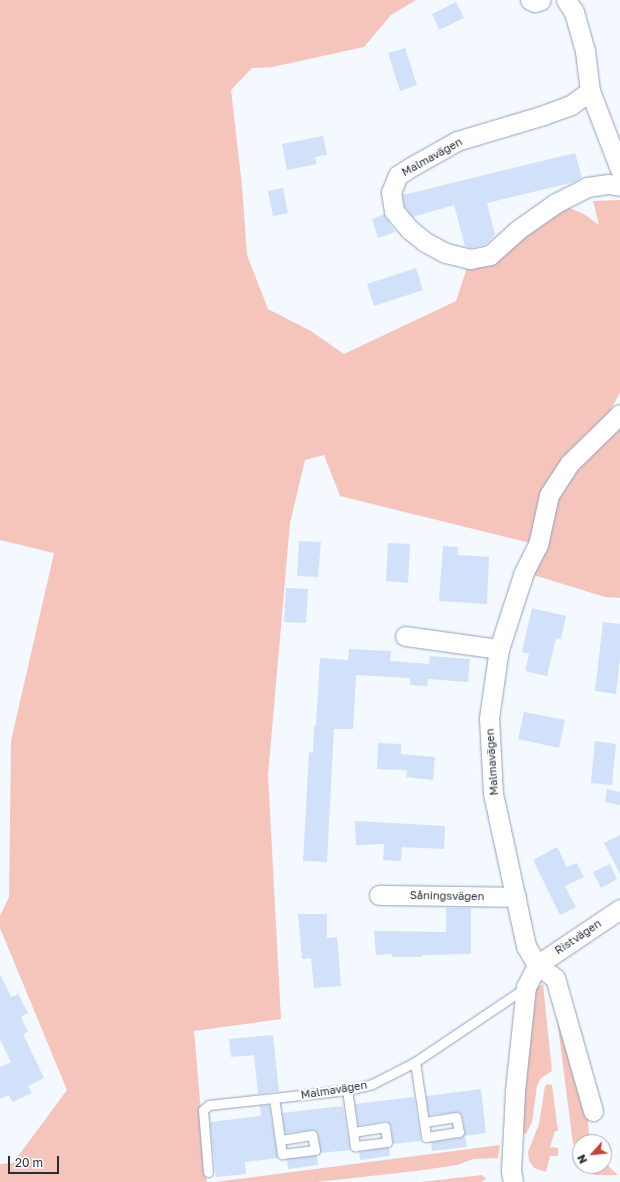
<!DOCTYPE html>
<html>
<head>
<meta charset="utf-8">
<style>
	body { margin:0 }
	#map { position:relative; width:620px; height:1182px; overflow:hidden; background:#f4f8ff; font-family:"Golos Text",sans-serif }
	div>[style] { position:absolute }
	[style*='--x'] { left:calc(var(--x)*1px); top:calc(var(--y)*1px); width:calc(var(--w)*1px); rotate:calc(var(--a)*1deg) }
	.green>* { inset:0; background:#f5c5bc }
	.building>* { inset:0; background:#d1e1f9 }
	.roads { filter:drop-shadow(0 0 1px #8fa1be) drop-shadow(0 0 1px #8fa1be) }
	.service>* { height:9px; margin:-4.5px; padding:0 4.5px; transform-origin:4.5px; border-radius:4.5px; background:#fff }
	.minor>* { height:19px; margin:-9.5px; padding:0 9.5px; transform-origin:9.5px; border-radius:9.5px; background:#fff }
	span { translate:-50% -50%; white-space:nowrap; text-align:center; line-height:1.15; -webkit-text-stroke:4px #fff; paint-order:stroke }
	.street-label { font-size:11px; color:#262d39 }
	.north { position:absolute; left:572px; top:1134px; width:40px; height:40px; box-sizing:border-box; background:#fff; border:1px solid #a8abb0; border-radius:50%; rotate:243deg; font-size:11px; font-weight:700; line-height:16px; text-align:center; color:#262d39 }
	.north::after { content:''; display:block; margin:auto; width:14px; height:18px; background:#cd4030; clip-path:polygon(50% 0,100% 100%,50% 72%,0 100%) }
	.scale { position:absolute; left:8px; top:1156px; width:51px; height:18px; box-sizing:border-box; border:2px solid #262d39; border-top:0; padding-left:5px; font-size:12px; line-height:14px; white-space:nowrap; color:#262d39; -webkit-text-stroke:3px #fff; paint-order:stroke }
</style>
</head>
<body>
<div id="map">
	<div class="green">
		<i style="clip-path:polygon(0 0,416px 0,391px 15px,364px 47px,272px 67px,252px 68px,231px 90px,242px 186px,247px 255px,268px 309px,311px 331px,344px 354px,456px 301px,470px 259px,556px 203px,584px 214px,599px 225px,593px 201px,620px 200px,620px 392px,599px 433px,620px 412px,620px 598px,605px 597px,524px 572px,530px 543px,340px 496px,324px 455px,305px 460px,290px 523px,268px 775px,281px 1019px,194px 1031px,207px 1182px,0 1182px,0 1164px,13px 1163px,67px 1090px,0 928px,0 916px,9px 897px,11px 741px,54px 553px,0 540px)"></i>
		<i style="clip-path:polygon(543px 984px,552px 1071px,541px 1078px,537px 1086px,532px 1122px,526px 1134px,521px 1133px,533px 993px,537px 987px)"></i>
		<i style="clip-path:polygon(554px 995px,579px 1093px,588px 1120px,589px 1137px,573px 1144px)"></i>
		<i style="clip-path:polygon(548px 1084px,552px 1085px,558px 1131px,555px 1131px,550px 1147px,558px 1148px,558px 1156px,550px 1156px,546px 1172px,534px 1168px,529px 1161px,528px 1152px,539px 1124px,545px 1086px)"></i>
		<i style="clip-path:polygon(500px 1145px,498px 1158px,473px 1159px,457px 1165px,416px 1171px,317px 1182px,215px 1182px)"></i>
		<i style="clip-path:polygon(604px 1162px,618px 1175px,594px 1175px,594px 1167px,589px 1166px,604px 1166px)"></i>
		<i style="clip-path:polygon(482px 1175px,486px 1179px,481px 1182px,421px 1182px)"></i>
	</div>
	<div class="building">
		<i style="clip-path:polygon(456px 2px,464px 18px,439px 30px,432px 14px)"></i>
		<i style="clip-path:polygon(405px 48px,417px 85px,400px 91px,388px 53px)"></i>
		<i style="clip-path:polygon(323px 136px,327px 155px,315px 157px,317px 164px,287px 170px,282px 144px)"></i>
		<i style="clip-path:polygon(575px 153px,582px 177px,574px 182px,487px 203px,495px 235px,485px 245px,470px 248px,465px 246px,454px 205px,413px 217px,404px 206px,403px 195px)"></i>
		<i style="clip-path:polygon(283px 188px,288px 213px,273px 216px,268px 191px)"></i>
		<i style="clip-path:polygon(384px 214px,395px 232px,378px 238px,372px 219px)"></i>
		<i style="clip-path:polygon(416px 268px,423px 290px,374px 306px,367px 284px)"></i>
		<i style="clip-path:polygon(299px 541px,321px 542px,318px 577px,297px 576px)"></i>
		<i style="clip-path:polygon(388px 543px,410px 544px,408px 583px,386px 581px)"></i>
		<i style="clip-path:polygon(443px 546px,458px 547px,458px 555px,489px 557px,487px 604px,439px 601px)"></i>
		<i style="clip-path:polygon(286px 588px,308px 589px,306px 623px,284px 622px)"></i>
		<i style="clip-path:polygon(532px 608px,566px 616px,561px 639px,556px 638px,547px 676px,525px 671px,529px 654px,522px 652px)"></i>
		<i style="clip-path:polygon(603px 622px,620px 624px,620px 659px,616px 694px,595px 691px)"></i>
		<i style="clip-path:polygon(349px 649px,391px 651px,390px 661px,429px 664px,430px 656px,470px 659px,468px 682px,428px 679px,427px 686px,410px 685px,410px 678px,356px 675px,353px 729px,334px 729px,327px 862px,303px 861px,309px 752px,313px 753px,314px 725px,316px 725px,320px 658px,348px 660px)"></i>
		<i style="clip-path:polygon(524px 712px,565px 720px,559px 748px,518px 739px)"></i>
		<i style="clip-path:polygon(595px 741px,616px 744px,612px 785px,591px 783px)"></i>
		<i style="clip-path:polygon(378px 743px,401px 744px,401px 754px,435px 757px,433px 780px,406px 777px,407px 770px,377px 769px)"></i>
		<i style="clip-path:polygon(607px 789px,620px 792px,620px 805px,605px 802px)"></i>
		<i style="clip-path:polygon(355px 821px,445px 826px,444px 849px,402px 847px,401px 861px,383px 860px,384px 844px,356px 845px)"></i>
		<i style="clip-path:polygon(620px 835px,620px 874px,604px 843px)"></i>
		<i style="clip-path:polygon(557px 847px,567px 867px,577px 863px,584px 877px,565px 886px,576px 907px,560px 915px,533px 860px)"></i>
		<i style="clip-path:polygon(610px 864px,617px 879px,601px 888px,593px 872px)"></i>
		<i style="clip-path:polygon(446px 908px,471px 908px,471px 954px,422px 955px,422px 957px,392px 957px,392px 954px,376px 955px,374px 931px,446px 932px)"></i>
		<i style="clip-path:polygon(298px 914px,327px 914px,327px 938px,337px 937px,341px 986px,314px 988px,311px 958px,302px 959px)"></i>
		<i style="clip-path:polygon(0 974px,11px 997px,18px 994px,28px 1013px,21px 1017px,28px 1032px,23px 1034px,44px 1078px,28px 1086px,32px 1093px,12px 1102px,9px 1095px,0 1099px,0 1067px,11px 1062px,0 1040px)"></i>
		<i style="clip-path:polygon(273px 1035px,279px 1091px,258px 1094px,254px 1055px,231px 1057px,229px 1039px)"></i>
		<i style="clip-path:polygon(481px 1089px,486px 1133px,465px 1136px,467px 1147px,432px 1151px,431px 1142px,460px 1138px,464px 1134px,465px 1131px,462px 1115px,458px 1112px,429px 1115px,426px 1096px)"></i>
		<i style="clip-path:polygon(414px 1097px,421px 1141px,393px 1144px,391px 1126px,387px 1121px,358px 1125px,355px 1104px)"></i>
		<i style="clip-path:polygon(269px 1105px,278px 1158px,245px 1162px,246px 1174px,216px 1177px,210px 1122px,261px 1116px,260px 1106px)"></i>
		<i style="clip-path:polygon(343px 1106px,350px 1150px,320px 1153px,318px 1134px,314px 1130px,285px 1133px,282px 1113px)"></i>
		<i style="clip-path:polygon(389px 1147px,390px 1156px,360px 1160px,359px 1152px)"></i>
		<i style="clip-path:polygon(317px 1155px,318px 1165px,288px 1169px,287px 1159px)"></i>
	</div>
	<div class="roads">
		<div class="service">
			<i style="--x:415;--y:1062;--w:61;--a:81.5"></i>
			<i style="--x:424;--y:1122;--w:15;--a:82"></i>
			<i style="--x:426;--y:1137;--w:33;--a:-9"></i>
			<i style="--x:459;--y:1132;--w:15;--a:-101"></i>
			<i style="--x:456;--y:1117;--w:32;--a:171"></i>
			<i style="--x:347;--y:1090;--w:57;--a:81.9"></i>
			<i style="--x:355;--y:1146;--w:32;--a:-7"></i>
			<i style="--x:387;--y:1142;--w:15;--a:-98"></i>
			<i style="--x:385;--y:1127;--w:32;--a:171"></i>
			<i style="--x:274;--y:1098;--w:57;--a:81.9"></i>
			<i style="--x:282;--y:1154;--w:33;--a:-7"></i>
			<i style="--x:315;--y:1150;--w:15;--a:-101"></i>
			<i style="--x:312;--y:1135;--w:32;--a:171"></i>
			<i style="--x:208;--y:1172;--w:62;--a:-94.6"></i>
			<i style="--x:203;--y:1110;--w:8;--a:-40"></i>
			<i style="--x:209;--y:1105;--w:139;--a:-6.2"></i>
			<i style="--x:347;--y:1090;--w:26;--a:-13"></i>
			<i style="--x:372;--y:1084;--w:48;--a:-27.1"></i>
			<i style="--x:415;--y:1062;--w:133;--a:-33.9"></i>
		</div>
		<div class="minor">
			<i style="--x:530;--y:0;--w:5;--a:22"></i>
			<i style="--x:535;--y:2;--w:6;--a:-18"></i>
			<i style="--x:566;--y:0;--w:14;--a:56"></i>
			<i style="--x:574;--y:12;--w:41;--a:74.2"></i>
			<i style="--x:585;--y:51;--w:40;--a:82.9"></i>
			<i style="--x:590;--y:91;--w:84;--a:69"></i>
			<i style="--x:590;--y:91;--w:24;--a:144"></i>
			<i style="--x:571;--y:105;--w:29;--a:160"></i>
			<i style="--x:544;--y:115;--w:91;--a:163.4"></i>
			<i style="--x:457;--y:141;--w:53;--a:150.5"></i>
			<i style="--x:411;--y:167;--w:15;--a:148"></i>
			<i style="--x:398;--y:175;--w:18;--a:112"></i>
			<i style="--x:391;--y:192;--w:19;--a:81"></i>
			<i style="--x:394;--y:211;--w:23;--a:50"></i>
			<i style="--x:409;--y:229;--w:21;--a:39"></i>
			<i style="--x:425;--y:242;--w:24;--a:28"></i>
			<i style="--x:446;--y:253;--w:25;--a:14"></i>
			<i style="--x:470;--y:259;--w:20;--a:-11"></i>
			<i style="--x:490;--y:255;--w:39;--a:-42"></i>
			<i style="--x:519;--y:229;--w:45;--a:-35.1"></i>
			<i style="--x:556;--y:203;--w:35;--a:-27"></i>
			<i style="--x:587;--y:187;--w:22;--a:-8"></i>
			<i style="--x:609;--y:184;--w:11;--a:10"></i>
			<i style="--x:405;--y:636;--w:95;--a:7.9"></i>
			<i style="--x:379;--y:895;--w:137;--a:0.8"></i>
			<i style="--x:593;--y:1111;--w:138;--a:-105.9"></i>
			<i style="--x:555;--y:978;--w:22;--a:-144"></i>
			<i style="--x:537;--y:965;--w:100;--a:-34"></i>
			<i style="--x:513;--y:1182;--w:11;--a:-100"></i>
			<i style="--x:511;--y:1171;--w:80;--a:-87.1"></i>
			<i style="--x:515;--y:1091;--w:105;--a:-84"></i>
			<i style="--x:526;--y:987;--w:25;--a:-63"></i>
			<i style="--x:537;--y:965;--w:22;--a:-120"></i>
			<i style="--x:526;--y:946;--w:156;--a:-102.2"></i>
			<i style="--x:493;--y:794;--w:76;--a:-93"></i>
			<i style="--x:489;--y:718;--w:70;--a:-81.8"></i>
			<i style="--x:499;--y:649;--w:81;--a:-72"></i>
			<i style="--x:524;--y:572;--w:30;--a:-63"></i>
			<i style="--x:538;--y:545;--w:51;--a:-77.6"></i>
			<i style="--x:549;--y:495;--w:38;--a:-57"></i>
			<i style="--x:570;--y:463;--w:70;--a:-44.4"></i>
		</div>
	</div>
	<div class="street-label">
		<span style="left:432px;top:157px;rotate:-29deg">Malmavägen</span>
		<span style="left:492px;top:762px;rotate:-94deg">Malmavägen</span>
		<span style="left:447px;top:896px;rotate:1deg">Såningsvägen</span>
		<span style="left:578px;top:937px;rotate:-34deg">Ristvägen</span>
		<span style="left:334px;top:1090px;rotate:-9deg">Malmavägen</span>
	</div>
	<div class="north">N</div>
	<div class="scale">20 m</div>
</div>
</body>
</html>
